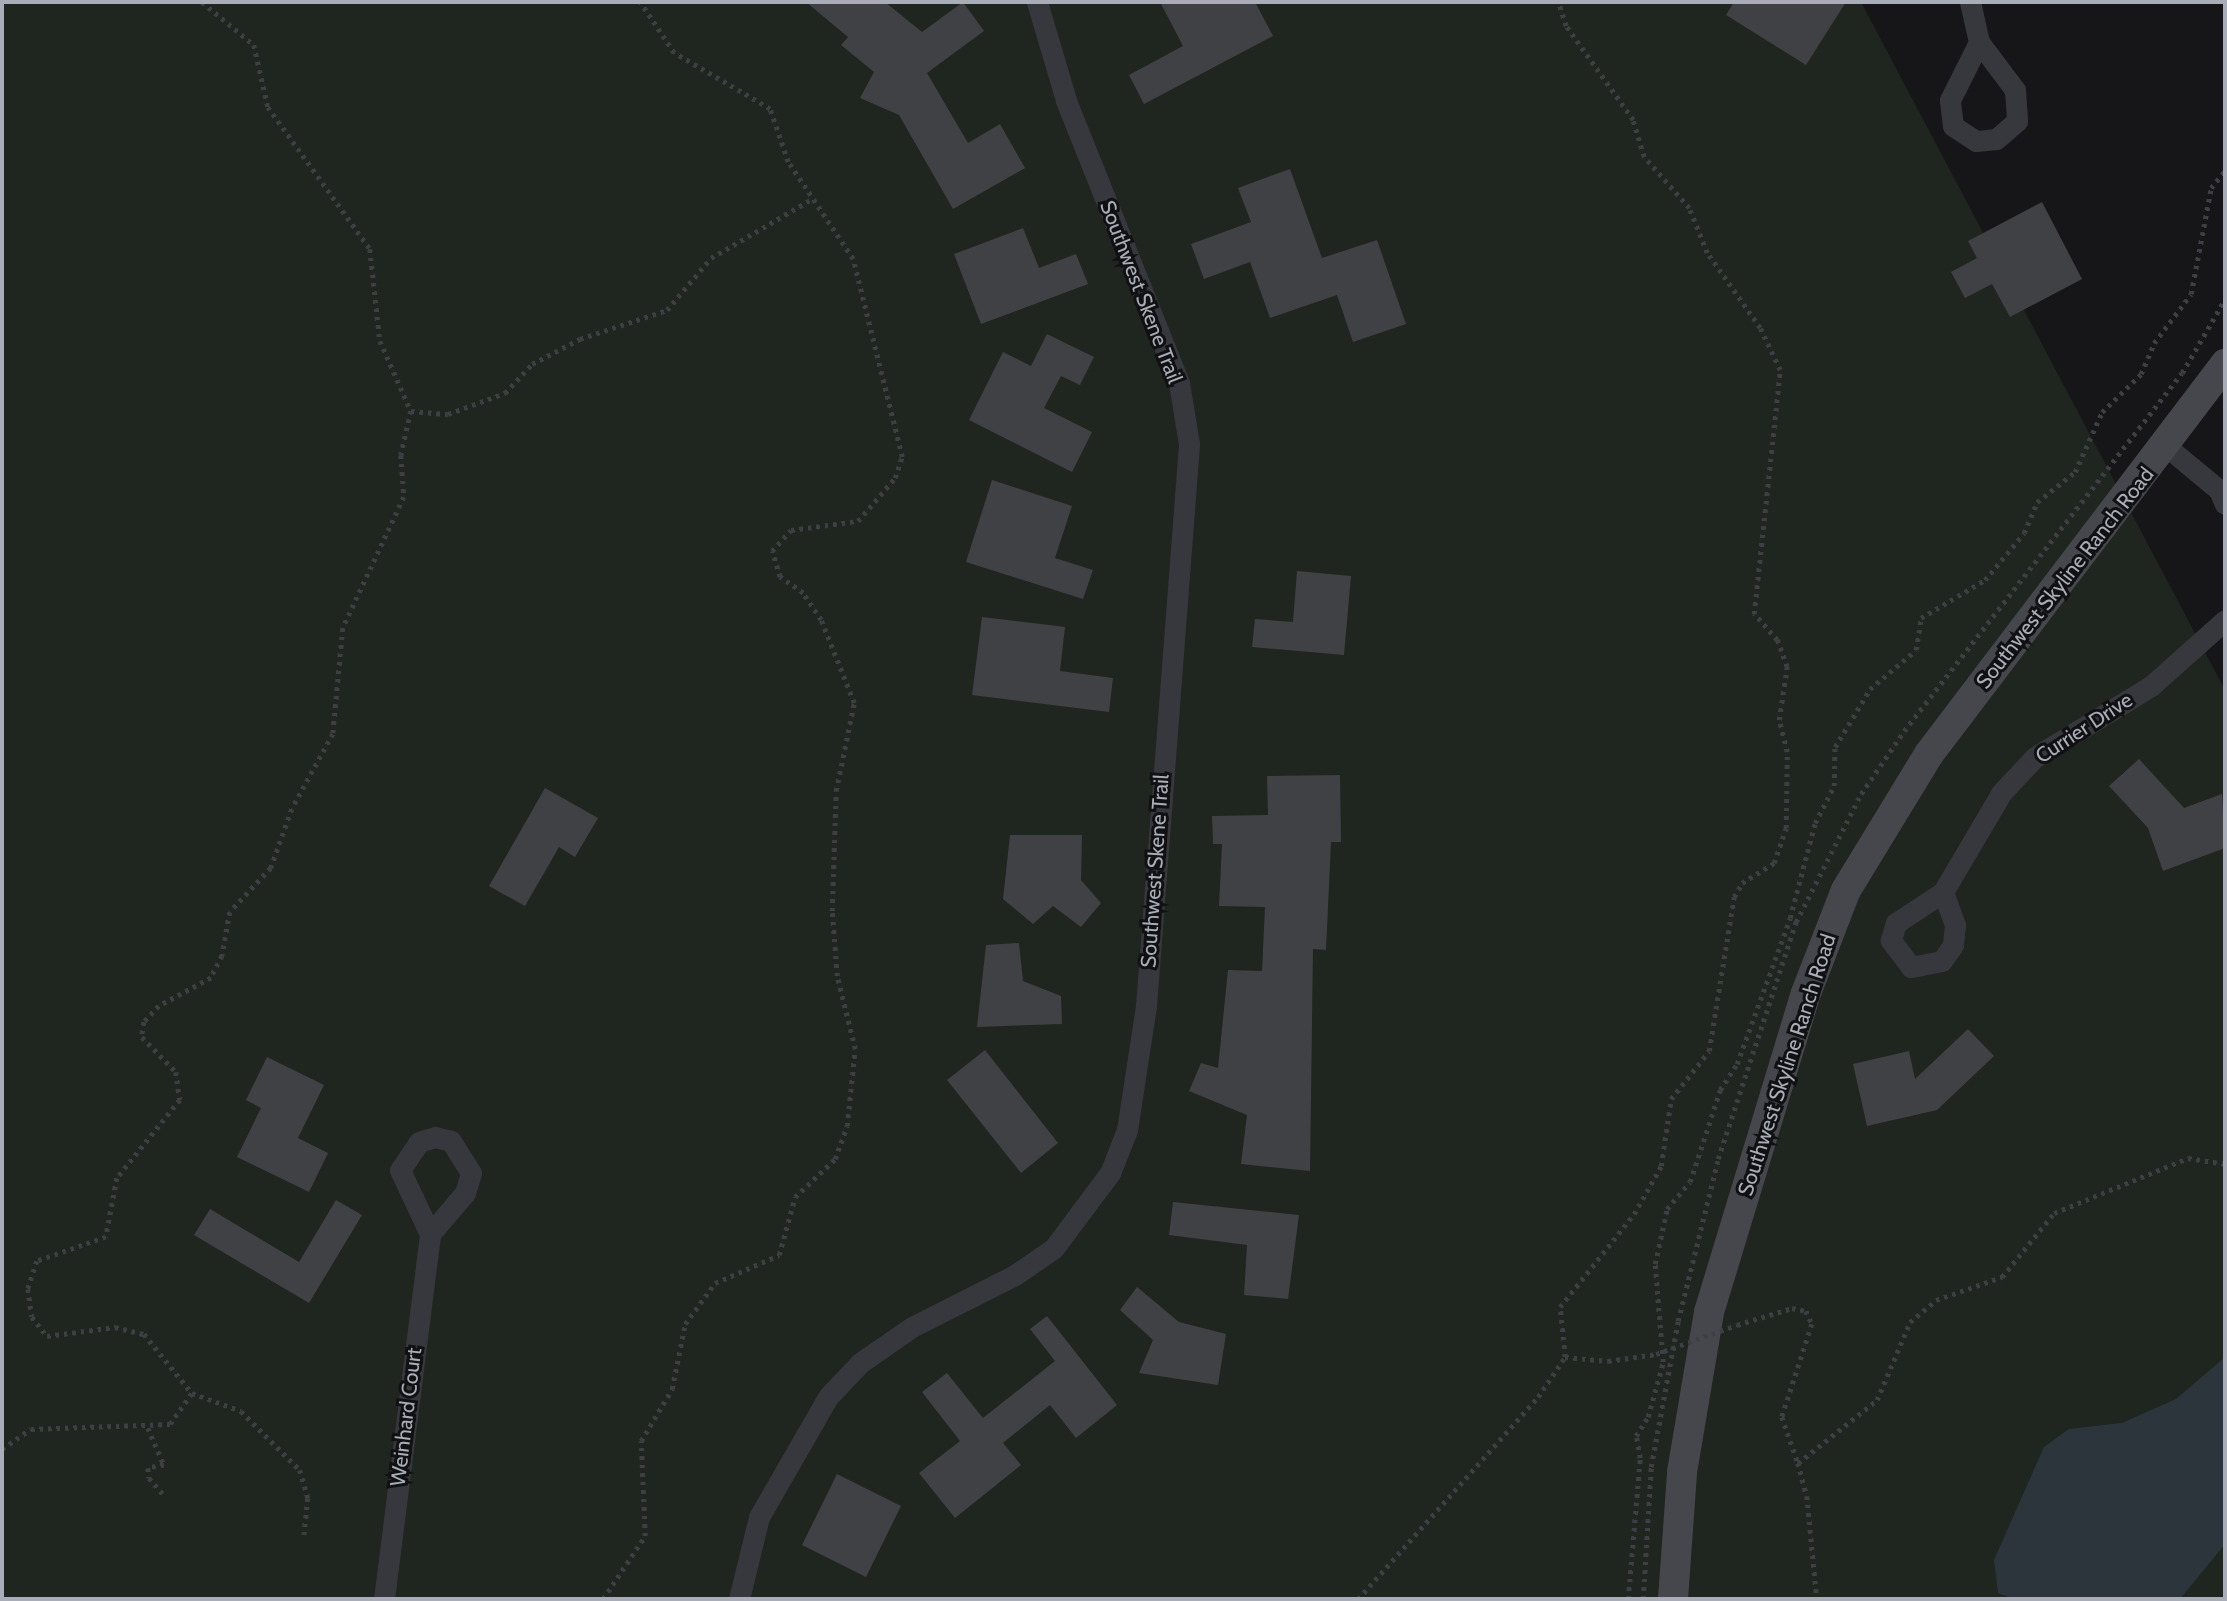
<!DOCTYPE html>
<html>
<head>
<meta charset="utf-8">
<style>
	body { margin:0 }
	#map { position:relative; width:2227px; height:1601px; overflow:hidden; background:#161618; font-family:Cabin,sans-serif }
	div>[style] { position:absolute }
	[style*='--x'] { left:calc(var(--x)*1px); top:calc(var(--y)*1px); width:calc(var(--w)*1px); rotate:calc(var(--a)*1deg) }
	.green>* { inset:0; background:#1e261f }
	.water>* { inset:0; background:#2c353c }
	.building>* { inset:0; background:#404145 }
	.path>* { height:4.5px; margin-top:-2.25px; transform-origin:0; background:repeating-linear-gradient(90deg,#3d3f44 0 3.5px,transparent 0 8.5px) }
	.street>* { height:21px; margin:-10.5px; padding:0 10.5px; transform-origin:10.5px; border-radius:10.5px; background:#37383d }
	.secondary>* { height:30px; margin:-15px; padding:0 15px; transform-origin:15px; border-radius:15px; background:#45474d }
	.path-bridge>* { height:4.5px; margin-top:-2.25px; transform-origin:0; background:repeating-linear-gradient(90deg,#3d3f44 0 3.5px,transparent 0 8.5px) }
	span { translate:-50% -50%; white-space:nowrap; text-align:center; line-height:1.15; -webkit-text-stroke:6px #111113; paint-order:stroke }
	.street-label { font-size:21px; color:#a8adb8 }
	.frame { position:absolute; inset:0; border:4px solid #a8adb8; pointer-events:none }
</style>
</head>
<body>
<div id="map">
	<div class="green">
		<i style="clip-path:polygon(2px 2px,1861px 2px,2225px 690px,2225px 1599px,2px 1599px)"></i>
	</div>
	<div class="water">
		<i style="clip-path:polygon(2225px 1357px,2225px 1544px,2180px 1599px,2013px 1599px,1998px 1593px,1994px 1560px,2044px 1447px,2069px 1429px,2122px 1423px,2176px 1399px)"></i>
	</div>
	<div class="building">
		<i style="clip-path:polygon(806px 2px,885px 2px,922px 32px,963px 2px,984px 31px,927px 73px,968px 143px,1000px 124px,1025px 168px,953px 209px,899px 115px,860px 98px,874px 72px,841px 45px,848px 37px)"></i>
		<i style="clip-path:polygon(1160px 2px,1255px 2px,1273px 36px,1144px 104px,1129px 75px,1183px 46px)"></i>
		<i style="clip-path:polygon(1734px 2px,1846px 2px,1806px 65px,1726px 15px)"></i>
		<i style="clip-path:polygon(1290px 169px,1322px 258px,1377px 240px,1406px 324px,1353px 342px,1337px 295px,1270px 318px,1250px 262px,1204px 279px,1191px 244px,1251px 222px,1238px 188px)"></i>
		<i style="clip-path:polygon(2042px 202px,2082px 279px,2010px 317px,1992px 284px,1965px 298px,1951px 272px,1977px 258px,1968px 241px)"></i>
		<i style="clip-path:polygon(1023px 228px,1039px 268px,1076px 254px,1088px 284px,981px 324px,954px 254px)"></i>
		<i style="clip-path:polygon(1047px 334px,1094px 357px,1080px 385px,1061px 376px,1044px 408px,1092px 432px,1072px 472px,969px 420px,1003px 352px,1031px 366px)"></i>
		<i style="clip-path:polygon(992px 480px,1072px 506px,1055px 558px,1093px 570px,1083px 599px,966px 562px)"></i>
		<i style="clip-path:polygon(1297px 571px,1351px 576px,1344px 655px,1252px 647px,1255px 619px,1293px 622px)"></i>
		<i style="clip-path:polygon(982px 617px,1065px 627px,1060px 671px,1113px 678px,1109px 712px,972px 695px)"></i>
		<i style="clip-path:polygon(2139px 759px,2184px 808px,2222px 794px,2225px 848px,2163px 871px,2148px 828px,2109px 786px)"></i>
		<i style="clip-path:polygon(1340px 775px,1341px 842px,1331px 842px,1326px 950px,1313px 949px,1310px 1171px,1241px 1164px,1247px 1115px,1189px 1091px,1201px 1063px,1218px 1068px,1228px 970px,1262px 971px,1265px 907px,1219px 906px,1222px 844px,1213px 844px,1212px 816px,1268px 815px,1267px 776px)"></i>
		<i style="clip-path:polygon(545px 788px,598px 818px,575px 857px,559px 847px,525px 906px,489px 886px)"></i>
		<i style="clip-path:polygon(1010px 835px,1082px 835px,1081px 880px,1101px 903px,1081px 927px,1053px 906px,1033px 924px,1003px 899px)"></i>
		<i style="clip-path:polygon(1019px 943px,1023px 981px,1061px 996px,1062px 1024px,977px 1027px,986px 945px)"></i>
		<i style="clip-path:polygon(1968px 1029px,1994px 1056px,1937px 1110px,1867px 1126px,1853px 1064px,1909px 1051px,1915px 1079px)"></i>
		<i style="clip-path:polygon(985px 1050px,1058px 1143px,1021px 1173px,947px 1080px)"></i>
		<i style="clip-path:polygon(267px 1057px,324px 1085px,298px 1138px,328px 1153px,309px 1192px,237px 1157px,261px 1108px,246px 1100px)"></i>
		<i style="clip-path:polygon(336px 1200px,362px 1215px,309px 1303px,194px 1235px,210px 1209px,299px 1262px)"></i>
		<i style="clip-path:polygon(1173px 1202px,1299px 1215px,1288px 1299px,1244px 1295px,1247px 1245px,1169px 1235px)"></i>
		<i style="clip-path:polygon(1137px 1287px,1179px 1322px,1226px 1334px,1218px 1385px,1139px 1373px,1153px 1340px,1120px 1310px)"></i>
		<i style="clip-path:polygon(1047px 1316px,1117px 1405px,1076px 1438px,1050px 1405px,1003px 1443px,1021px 1465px,955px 1518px,919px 1473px,960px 1441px,922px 1392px,947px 1373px,983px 1418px,1055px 1361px,1030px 1329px)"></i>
		<i style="clip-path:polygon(837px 1474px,901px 1506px,866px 1577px,802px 1545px)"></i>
	</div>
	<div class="path">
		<i style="--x:202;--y:2;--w:67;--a:39.6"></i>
		<i style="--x:254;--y:45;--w:64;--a:77.3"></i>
		<i style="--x:268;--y:107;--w:175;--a:54.3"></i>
		<i style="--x:370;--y:249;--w:93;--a:83.8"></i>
		<i style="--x:380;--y:341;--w:77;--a:66.1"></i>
		<i style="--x:411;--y:411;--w:45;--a:102.8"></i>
		<i style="--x:401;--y:455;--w:42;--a:85.9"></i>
		<i style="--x:404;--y:497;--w:145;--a:115"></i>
		<i style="--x:343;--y:628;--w:106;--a:95.4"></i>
		<i style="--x:333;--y:734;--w:85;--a:118.7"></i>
		<i style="--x:292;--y:809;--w:63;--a:109.6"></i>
		<i style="--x:271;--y:868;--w:60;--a:133"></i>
		<i style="--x:230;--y:912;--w:45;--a:100.3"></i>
		<i style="--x:222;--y:956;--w:25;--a:117"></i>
		<i style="--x:211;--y:978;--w:59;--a:151.7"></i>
		<i style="--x:159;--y:1006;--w:22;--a:133"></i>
		<i style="--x:144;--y:1022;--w:15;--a:98"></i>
		<i style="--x:142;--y:1037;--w:49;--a:45.8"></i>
		<i style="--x:176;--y:1072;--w:28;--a:82"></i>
		<i style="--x:180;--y:1100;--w:100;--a:128.9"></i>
		<i style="--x:117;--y:1178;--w:60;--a:100.6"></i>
		<i style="--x:106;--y:1237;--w:73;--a:160.8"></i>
		<i style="--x:37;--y:1261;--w:29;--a:108"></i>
		<i style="--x:28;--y:1289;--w:28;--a:82"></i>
		<i style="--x:32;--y:1317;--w:24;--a:52"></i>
		<i style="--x:47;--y:1336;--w:69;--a:-7.5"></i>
		<i style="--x:115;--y:1327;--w:30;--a:14"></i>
		<i style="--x:144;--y:1334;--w:76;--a:50.9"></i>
		<i style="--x:192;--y:1393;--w:52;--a:20.2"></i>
		<i style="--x:241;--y:1411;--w:83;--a:45"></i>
		<i style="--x:300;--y:1470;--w:29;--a:74"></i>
		<i style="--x:308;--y:1498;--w:37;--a:96"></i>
		<i style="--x:411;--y:411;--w:37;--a:5"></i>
		<i style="--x:448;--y:414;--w:61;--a:-20.2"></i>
		<i style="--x:505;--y:393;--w:40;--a:-47"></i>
		<i style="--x:532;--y:364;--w:54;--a:-27.5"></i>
		<i style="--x:580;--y:339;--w:92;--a:-18.4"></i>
		<i style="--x:667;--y:310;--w:68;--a:-49.8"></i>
		<i style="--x:711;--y:258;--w:117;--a:-30.3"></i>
		<i style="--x:1737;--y:1325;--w:58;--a:-17.2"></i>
		<i style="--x:1792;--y:1308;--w:14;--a:12"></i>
		<i style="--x:1806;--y:1311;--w:14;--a:65"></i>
		<i style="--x:1812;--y:1324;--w:98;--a:107.9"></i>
		<i style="--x:1782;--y:1417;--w:49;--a:70.8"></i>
		<i style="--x:1798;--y:1463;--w:101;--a:-38.6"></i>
		<i style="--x:1877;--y:1400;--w:85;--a:-67.1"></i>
		<i style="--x:1910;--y:1322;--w:34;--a:-40"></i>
		<i style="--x:1936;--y:1300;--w:70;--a:-19.2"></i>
		<i style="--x:2002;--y:1277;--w:82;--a:-50.9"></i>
		<i style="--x:2054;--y:1213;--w:145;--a:-22.3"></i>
		<i style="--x:2188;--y:1158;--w:37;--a:9"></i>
		<i style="--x:1565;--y:1357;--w:43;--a:5.3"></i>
		<i style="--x:1608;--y:1361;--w:49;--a:-8.3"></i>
		<i style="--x:148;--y:1428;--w:40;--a:66.6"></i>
		<i style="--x:164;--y:1465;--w:16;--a:169"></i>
		<i style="--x:148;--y:1468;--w:10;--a:84"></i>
		<i style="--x:149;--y:1478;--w:21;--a:49"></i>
		<i style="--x:2;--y:1449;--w:35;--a:-35"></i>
		<i style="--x:31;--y:1429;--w:139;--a:-2.1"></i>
		<i style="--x:170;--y:1424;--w:38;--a:-55"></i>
		<i style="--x:1798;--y:1463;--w:34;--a:75"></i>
		<i style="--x:1807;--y:1496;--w:103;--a:84.5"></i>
		<i style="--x:603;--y:1599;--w:76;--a:-56.3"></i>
		<i style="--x:645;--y:1536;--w:95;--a:-92.4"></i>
		<i style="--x:641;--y:1441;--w:61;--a:-59.2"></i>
		<i style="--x:672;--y:1389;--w:66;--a:-78.7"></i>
		<i style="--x:685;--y:1324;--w:51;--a:-53.8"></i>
		<i style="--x:715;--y:1283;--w:70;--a:-23.6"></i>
		<i style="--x:779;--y:1255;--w:60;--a:-74.6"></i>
		<i style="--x:795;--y:1197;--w:55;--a:-43.5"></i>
		<i style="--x:835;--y:1159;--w:35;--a:-70"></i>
		<i style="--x:847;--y:1126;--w:77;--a:-84.1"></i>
		<i style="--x:855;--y:1049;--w:75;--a:-103.9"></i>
		<i style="--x:837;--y:976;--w:65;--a:-94.4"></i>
		<i style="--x:832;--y:911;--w:120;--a:-88.1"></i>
		<i style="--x:836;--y:791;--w:90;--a:-78.4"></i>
		<i style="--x:854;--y:703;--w:89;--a:-111.7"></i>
		<i style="--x:821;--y:620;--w:32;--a:-124"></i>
		<i style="--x:803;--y:593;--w:28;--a:-145"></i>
		<i style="--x:780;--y:577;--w:27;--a:-107"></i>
		<i style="--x:772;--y:551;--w:28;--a:-48"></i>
		<i style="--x:791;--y:530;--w:68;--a:-7.7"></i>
		<i style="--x:858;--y:521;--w:57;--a:-49.3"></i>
		<i style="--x:895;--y:478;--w:22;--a:-72"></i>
		<i style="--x:902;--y:457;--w:204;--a:-103.9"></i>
		<i style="--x:853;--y:259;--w:117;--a:-123.8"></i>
		<i style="--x:788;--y:162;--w:56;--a:-108.8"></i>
		<i style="--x:770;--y:109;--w:111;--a:-149.7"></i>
		<i style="--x:674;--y:53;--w:61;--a:-123.7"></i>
		<i style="--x:1358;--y:1599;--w:271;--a:-48.3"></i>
		<i style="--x:1538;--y:1397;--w:48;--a:-56"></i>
		<i style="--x:1565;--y:1357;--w:50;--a:-95.7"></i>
		<i style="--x:1560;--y:1307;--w:119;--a:-51.5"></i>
		<i style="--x:1634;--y:1214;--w:55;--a:-60.6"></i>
		<i style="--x:1661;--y:1166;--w:68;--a:-81.5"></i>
		<i style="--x:1671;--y:1099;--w:61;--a:-51.6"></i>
		<i style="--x:1709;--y:1051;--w:156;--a:-80.8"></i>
		<i style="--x:1734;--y:897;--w:16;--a:-60"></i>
		<i style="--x:1742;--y:883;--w:38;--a:-32"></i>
		<i style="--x:1774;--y:863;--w:37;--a:-71"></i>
		<i style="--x:1786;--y:828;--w:76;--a:-89.2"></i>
		<i style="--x:1787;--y:752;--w:33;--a:-104"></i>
		<i style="--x:1779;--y:720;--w:54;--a:-81.4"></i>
		<i style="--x:1787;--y:667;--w:29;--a:-110"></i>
		<i style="--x:1777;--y:640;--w:35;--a:-131"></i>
		<i style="--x:1754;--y:614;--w:245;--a:-83.9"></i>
		<i style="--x:1780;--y:370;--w:47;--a:-115.5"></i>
		<i style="--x:1760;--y:328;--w:92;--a:-125.2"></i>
		<i style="--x:1707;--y:253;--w:48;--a:-111.8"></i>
		<i style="--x:1689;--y:208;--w:68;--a:-131.4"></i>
		<i style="--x:1644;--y:157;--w:39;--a:-107"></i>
		<i style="--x:1633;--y:120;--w:115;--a:-125.5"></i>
		<i style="--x:1566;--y:26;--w:25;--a:-108"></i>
		<i style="--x:1628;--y:1599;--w:142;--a:-85.1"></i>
		<i style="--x:1640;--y:1458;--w:22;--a:-100"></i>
		<i style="--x:1636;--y:1436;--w:22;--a:-58"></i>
		<i style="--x:1648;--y:1417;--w:57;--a:-74.7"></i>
		<i style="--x:1663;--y:1362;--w:98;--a:-94.7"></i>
		<i style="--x:1655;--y:1264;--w:56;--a:-77.7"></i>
		<i style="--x:1667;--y:1209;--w:35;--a:-50"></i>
		<i style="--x:1690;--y:1182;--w:97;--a:-71.9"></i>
		<i style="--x:1720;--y:1090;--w:31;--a:-57"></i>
		<i style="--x:1737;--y:1064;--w:155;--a:-70"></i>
		<i style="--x:1790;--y:918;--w:98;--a:-75.3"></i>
		<i style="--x:1815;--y:823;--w:42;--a:-62.8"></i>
		<i style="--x:1834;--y:786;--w:39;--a:-89"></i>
		<i style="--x:1835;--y:747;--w:68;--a:-58.9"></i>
		<i style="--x:1870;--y:689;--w:60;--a:-40.3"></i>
		<i style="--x:1916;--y:650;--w:32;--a:-81"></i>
		<i style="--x:1921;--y:618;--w:74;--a:-30.7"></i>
		<i style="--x:1985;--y:580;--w:61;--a:-50.3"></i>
		<i style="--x:2024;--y:533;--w:34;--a:-67"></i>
		<i style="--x:2037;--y:502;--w:48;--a:-38.3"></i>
		<i style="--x:2075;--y:472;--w:66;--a:-65.8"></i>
		<i style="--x:2102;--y:412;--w:54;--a:-44.3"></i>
		<i style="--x:2141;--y:374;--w:34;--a:-67"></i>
		<i style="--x:2154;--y:343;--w:61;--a:-52.9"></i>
		<i style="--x:2191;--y:294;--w:108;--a:-79.3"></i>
		<i style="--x:2211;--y:188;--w:22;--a:-51"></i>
		<i style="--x:1643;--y:1599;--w:132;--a:-86.5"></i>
		<i style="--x:1651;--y:1467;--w:148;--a:-79.5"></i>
		<i style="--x:1678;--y:1321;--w:167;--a:-76.1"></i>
		<i style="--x:1718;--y:1159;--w:250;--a:-71.8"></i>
		<i style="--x:1796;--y:922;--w:144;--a:-63.1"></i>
		<i style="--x:1861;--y:794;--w:76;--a:-55.7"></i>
		<i style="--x:1904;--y:731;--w:453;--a:-52.2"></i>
		<i style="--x:2182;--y:373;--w:86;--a:-59.8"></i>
	</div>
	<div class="street">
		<i style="--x:1970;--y:2;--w:41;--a:77.3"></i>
		<i style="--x:1979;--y:42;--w:60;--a:53.1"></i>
		<i style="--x:2015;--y:90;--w:31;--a:86"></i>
		<i style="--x:2017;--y:121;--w:28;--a:139"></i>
		<i style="--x:1996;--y:139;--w:20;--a:174"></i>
		<i style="--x:1976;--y:141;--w:27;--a:-147"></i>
		<i style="--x:1953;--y:126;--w:26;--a:-97"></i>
		<i style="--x:1950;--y:100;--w:65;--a:-63.4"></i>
		<i style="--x:2166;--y:446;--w:69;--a:39.7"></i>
		<i style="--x:2219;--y:490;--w:15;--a:67"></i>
		<i style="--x:1943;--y:892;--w:35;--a:70"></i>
		<i style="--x:1955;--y:925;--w:20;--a:96"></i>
		<i style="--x:1953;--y:945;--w:19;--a:125"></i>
		<i style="--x:1942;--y:961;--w:32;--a:169"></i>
		<i style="--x:1911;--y:967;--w:34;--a:-127"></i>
		<i style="--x:1891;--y:940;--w:18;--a:-74"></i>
		<i style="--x:1896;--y:923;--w:56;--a:-33.4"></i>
		<i style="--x:1943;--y:892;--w:116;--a:-59.5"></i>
		<i style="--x:2002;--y:792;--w:48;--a:-46.7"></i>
		<i style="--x:2035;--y:757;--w:136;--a:-31.5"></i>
		<i style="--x:2151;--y:686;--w:99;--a:-41.7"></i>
		<i style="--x:384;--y:1599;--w:368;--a:-82.8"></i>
		<i style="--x:430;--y:1234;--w:54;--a:-49.5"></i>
		<i style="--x:465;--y:1193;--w:21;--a:-73"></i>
		<i style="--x:471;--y:1173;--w:38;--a:-122"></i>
		<i style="--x:451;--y:1141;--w:16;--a:-166"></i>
		<i style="--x:435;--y:1137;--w:17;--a:163"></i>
		<i style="--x:419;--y:1142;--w:34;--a:124"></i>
		<i style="--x:400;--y:1170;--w:71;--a:64.9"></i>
		<i style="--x:739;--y:1599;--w:84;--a:-76.3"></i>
		<i style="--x:759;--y:1517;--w:138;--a:-60.1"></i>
		<i style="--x:828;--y:1397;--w:47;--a:-46.7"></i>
		<i style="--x:860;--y:1363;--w:63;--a:-34.7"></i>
		<i style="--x:912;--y:1327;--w:115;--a:-26.8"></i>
		<i style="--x:1015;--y:1275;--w:47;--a:-34.7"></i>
		<i style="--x:1054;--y:1248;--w:94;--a:-53.3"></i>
		<i style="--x:1110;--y:1173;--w:46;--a:-68.4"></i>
		<i style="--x:1127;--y:1130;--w:125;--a:-81.3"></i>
		<i style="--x:1146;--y:1006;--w:564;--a:-85.62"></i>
		<i style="--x:1189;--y:444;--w:62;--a:-99.3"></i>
		<i style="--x:1179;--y:383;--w:305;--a:-111.8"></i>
		<i style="--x:1066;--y:100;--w:102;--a:-106.5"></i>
	</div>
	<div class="secondary">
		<i style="--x:1673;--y:1599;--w:127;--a:-85.9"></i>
		<i style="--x:1682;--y:1472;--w:162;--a:-80.4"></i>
		<i style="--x:1709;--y:1312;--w:333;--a:-73.1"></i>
		<i style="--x:1806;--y:993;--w:110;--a:-68.8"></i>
		<i style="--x:1846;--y:890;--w:159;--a:-58.6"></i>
		<i style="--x:1929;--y:754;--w:490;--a:-52.8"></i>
	</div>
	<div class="path-bridge">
		<i style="--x:1656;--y:1354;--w:86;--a:-19.7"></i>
	</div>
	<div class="street-label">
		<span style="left:1141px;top:292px;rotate:69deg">Southwest Skene Trail</span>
		<span style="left:2065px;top:578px;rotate:-52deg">Southwest Skyline Ranch Road</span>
		<span style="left:2084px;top:728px;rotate:-33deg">Currier Drive</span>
		<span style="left:1155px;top:871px;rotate:-86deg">Southwest Skene Trail</span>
		<span style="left:1787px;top:1065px;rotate:-72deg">Southwest Skyline Ranch Road</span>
		<span style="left:406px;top:1417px;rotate:-83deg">Weinhard Court</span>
	</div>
	<div class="frame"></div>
</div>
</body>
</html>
